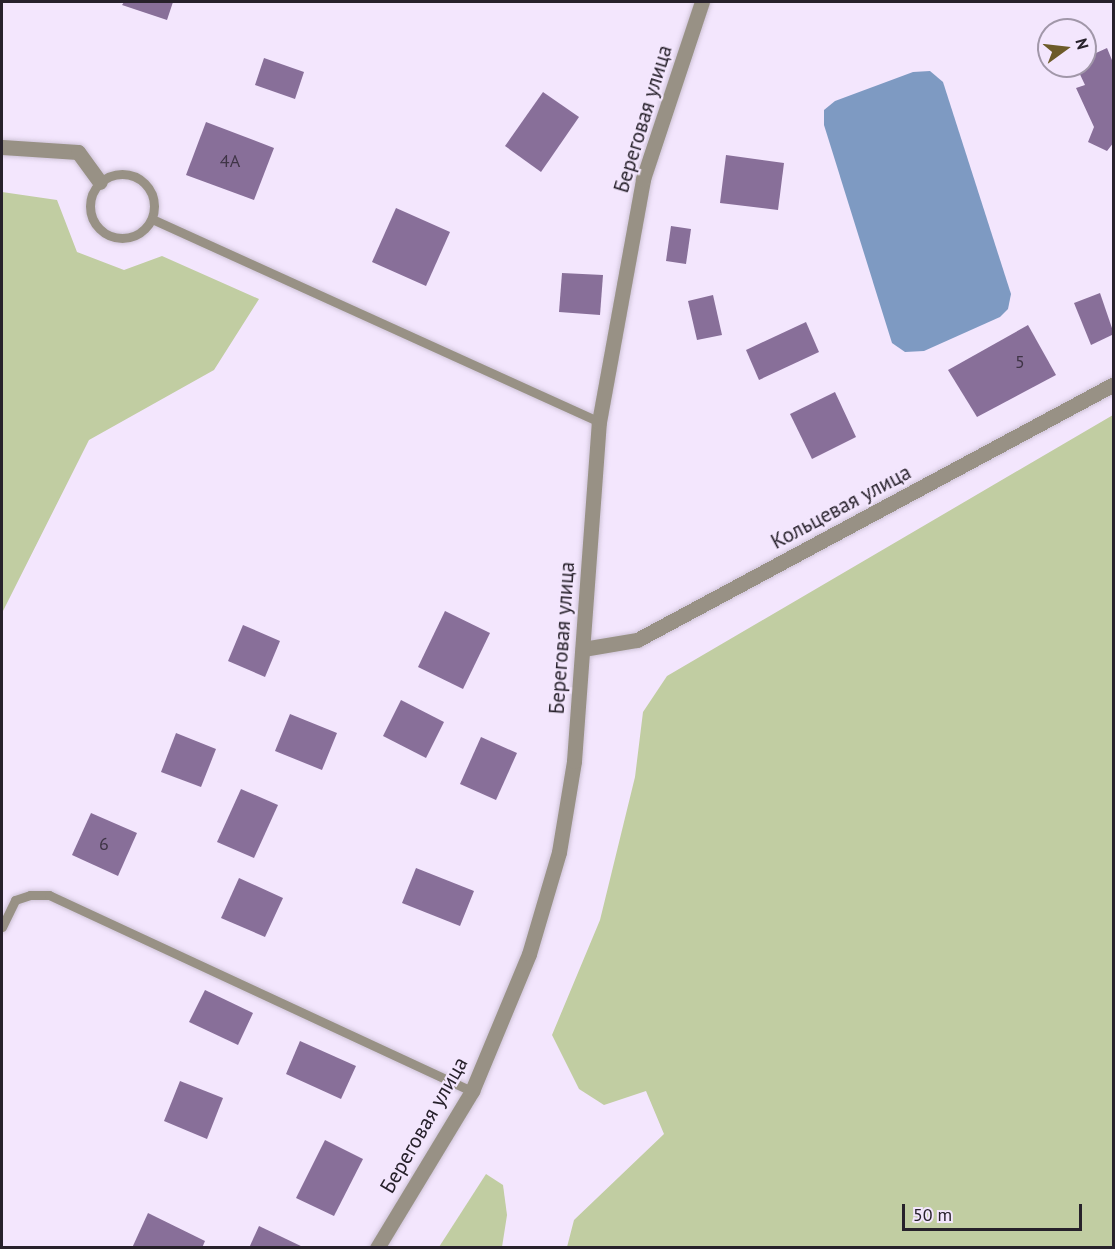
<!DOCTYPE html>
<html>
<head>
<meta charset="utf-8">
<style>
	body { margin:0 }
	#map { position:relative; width:1115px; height:1249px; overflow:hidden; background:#f3e6fd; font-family:"PT Sans",sans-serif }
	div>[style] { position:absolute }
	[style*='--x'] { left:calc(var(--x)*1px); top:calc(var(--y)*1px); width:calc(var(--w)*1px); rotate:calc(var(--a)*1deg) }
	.green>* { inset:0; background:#c1cda2 }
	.water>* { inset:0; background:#7e9ac2 }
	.building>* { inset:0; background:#886f99 }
	.roads { filter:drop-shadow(0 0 2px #cec3d7) drop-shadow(0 0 2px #cec3d7) }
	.lane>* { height:9px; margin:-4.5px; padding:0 4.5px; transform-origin:4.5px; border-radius:4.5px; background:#989185 }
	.lane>.ring { margin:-4.5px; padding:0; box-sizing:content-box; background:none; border:9px solid #989185; border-radius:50% }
	.street>* { height:15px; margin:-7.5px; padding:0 7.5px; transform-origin:7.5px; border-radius:7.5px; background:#989185 }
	span { translate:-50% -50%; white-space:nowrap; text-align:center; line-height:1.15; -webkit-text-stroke:4.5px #f3e6fd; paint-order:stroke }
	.number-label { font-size:18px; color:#3f3446 }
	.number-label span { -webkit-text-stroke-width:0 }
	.street-label { font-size:21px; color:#27212b }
	.frame { position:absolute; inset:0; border:3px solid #27212b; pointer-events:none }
	.north { position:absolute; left:1037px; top:18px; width:60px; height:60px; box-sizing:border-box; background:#f3e6fd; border:2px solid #a197a9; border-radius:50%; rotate:75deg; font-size:16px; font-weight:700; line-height:24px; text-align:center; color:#27212b }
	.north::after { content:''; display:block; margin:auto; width:21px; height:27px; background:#6d5b29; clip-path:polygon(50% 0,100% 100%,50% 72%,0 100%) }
	.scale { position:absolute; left:902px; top:1204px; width:180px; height:27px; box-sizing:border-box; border:3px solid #27212b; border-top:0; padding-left:8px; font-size:18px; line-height:21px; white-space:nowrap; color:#27212b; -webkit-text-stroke:4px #f3e6fd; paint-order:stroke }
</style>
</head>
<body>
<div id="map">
	<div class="green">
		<i style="clip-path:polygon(2px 192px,57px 200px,77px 252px,124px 270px,162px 256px,259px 299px,214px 370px,89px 440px,2px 613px)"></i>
		<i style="clip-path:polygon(1113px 415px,1113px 1247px,567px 1247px,574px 1220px,664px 1134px,646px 1091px,604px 1105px,579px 1089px,552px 1035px,600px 920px,635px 777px,643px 712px,667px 676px)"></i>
		<i style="clip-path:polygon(486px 1174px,503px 1185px,507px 1215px,502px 1247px,439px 1247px)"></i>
	</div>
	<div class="water">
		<i style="clip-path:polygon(930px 71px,943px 82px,1011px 294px,1008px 309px,1000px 317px,924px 351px,905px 352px,892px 343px,824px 125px,824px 110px,835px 101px,913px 72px)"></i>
	</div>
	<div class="building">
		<i style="clip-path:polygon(124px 2px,173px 2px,167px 20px,122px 5px)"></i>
		<i style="clip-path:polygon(1107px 48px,1114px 65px,1114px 142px,1107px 151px,1088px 142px,1094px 127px,1076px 88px,1085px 85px,1076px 66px,1085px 66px,1085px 58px)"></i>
		<i style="clip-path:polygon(264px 58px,304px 72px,295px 99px,255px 85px)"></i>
		<i style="clip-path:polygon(543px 92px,579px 117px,541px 172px,505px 146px)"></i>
		<i style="clip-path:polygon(206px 122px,274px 148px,254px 200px,186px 175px)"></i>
		<i style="clip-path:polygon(726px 155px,784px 163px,778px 210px,720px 203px)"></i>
		<i style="clip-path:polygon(396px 208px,450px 232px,426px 286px,372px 262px)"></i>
		<i style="clip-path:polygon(671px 226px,691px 229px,686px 264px,666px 261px)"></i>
		<i style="clip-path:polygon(562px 273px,603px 275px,600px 315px,559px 312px)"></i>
		<i style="clip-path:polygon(1100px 293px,1114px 334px,1091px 345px,1074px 303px)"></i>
		<i style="clip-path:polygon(713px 295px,722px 335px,697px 340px,688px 301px)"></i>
		<i style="clip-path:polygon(806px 322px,819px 352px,759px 380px,746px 350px)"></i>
		<i style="clip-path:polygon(1028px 325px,1056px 375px,977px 417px,948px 370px)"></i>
		<i style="clip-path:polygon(835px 392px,856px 437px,812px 459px,790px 414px)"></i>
		<i style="clip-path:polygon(445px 611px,490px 633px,463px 689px,418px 667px)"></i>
		<i style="clip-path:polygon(243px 625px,280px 641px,265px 677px,228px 661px)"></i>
		<i style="clip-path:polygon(401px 700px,444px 722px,426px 758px,383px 736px)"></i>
		<i style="clip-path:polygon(290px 714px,337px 733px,322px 770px,275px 751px)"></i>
		<i style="clip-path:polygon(176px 733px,216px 749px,201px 787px,161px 772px)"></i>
		<i style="clip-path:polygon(481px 737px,517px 753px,496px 800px,460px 784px)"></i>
		<i style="clip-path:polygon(241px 789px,278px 805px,254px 858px,217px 842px)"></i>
		<i style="clip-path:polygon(91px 813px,137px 833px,118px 876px,72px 855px)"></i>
		<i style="clip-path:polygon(416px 868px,474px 891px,460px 926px,402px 903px)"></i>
		<i style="clip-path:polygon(239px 878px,283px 898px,265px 937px,221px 918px)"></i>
		<i style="clip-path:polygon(205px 990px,253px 1013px,238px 1045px,189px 1022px)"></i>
		<i style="clip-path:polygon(300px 1041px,356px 1066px,341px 1099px,286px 1074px)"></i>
		<i style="clip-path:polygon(180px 1081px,223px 1098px,207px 1139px,164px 1121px)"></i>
		<i style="clip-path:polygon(325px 1140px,363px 1159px,334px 1216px,296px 1198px)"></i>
		<i style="clip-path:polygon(148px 1213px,205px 1241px,202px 1248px,132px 1248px)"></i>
		<i style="clip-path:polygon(259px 1226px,305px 1248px,249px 1248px)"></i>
	</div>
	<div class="roads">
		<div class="lane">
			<i class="ring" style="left:90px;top:174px;width:55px;height:55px"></i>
			<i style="--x:152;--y:219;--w:491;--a:24.4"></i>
			<i style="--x:2;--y:927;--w:30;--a:-64"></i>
			<i style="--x:15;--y:900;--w:16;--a:-18"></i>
			<i style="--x:30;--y:895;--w:19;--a:0"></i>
			<i style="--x:49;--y:895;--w:466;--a:24.9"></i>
		</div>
		<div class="street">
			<i style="--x:2;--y:147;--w:76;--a:3.8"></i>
			<i style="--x:78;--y:152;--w:37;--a:54"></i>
			<i style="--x:583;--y:649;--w:55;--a:-9.5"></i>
			<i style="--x:637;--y:640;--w:541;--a:-28.22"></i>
			<i style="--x:377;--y:1248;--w:184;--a:-58.8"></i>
			<i style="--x:472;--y:1091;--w:148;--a:-67.4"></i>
			<i style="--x:529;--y:954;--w:106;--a:-73.6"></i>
			<i style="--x:559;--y:852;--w:92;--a:-80.6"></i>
			<i style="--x:574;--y:761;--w:340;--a:-85.8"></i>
			<i style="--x:599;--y:422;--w:247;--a:-79.7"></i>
			<i style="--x:643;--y:179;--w:187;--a:-71.6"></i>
		</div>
	</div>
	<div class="number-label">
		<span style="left:230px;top:161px">4А</span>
		<span style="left:1020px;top:362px">5</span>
		<span style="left:104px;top:844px">6</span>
	</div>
	<div class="street-label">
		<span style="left:643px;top:119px;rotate:-73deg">Береговая улица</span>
		<span style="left:841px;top:507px;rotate:-28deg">Кольцевая улица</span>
		<span style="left:562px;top:638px;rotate:-86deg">Береговая улица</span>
		<span style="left:424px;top:1125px;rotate:-60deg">Береговая улица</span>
	</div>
	<div class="frame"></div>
	<div class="north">N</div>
	<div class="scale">50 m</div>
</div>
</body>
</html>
